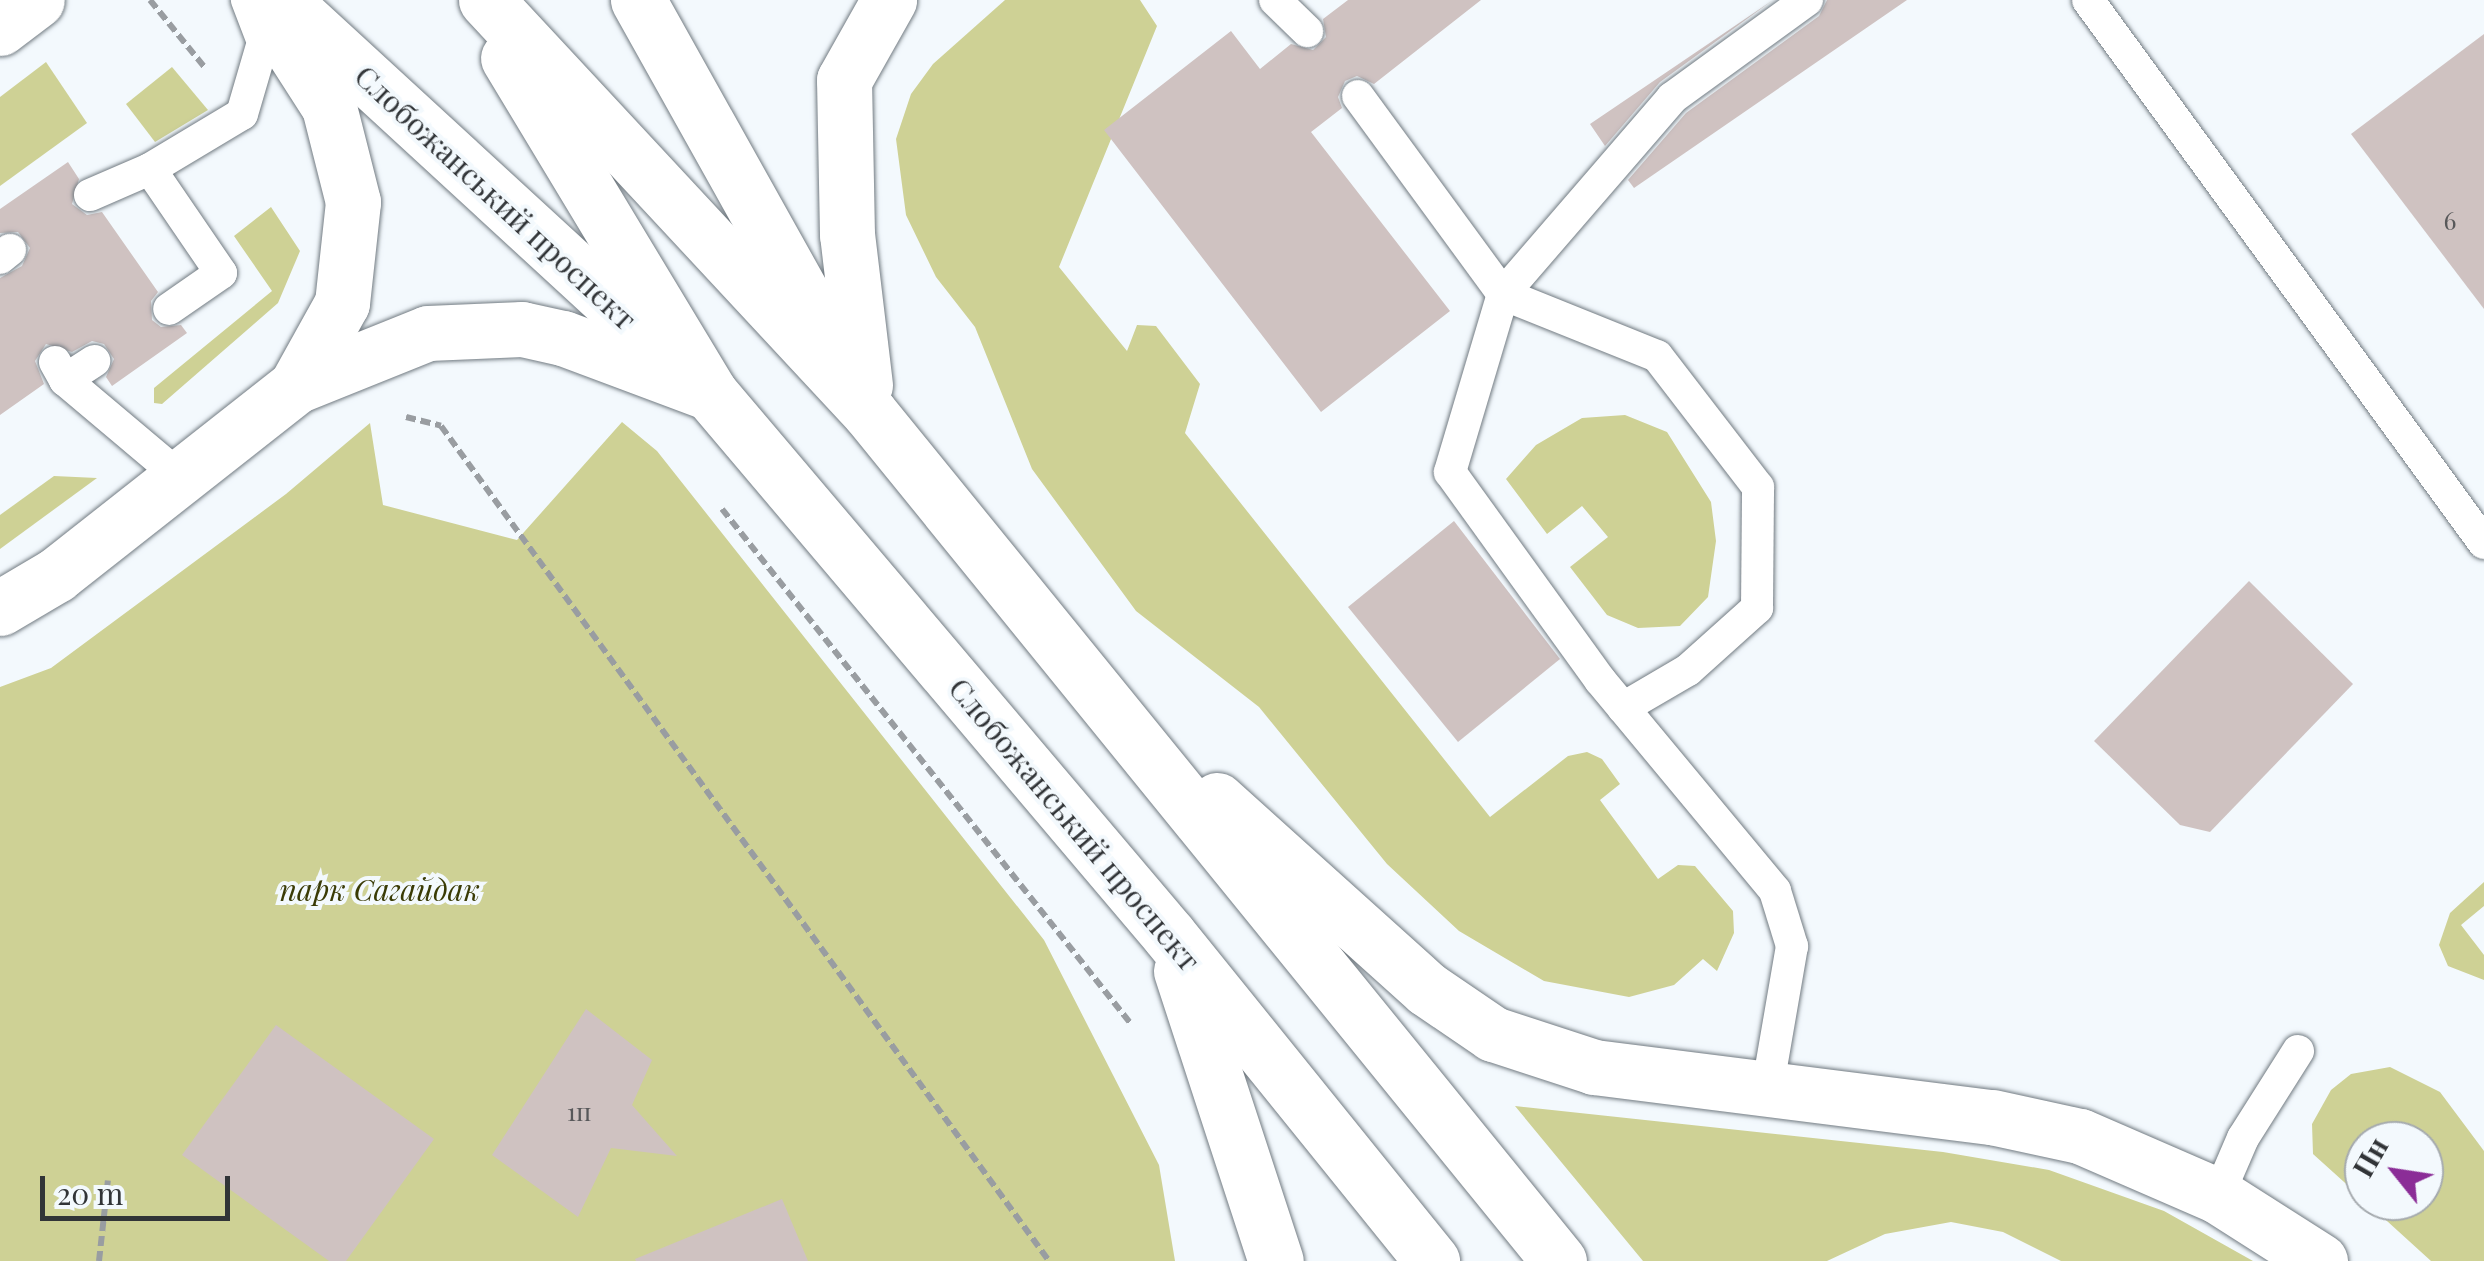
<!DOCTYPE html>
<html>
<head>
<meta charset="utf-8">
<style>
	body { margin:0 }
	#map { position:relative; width:2484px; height:1261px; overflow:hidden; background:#f3f9fd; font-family:"Playfair Display",serif }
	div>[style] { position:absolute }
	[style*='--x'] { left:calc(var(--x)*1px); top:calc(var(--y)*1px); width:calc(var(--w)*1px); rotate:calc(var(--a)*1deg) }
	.green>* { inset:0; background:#ced195 }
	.building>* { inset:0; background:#cfc2c1 }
	.path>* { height:6px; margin-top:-3px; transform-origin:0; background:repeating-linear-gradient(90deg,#999da1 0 10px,transparent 0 15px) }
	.roads { filter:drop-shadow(0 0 2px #727b82) drop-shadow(0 0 2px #727b82) }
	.service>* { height:32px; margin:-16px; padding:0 16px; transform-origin:16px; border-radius:16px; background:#fff }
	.secondary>* { height:55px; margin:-27.5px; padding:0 27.5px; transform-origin:27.5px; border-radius:27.5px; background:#fff }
	.primary>* { height:55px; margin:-27.5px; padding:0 27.5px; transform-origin:27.5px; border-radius:27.5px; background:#fff }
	span { translate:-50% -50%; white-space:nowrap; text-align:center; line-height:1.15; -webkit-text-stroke:8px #f3f9fd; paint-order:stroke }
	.number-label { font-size:25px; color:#58585a }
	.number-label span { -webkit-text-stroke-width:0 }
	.street-label { font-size:30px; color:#313437 }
	.park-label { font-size:30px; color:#3a3b06; font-style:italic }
	.north { position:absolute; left:2344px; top:1121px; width:100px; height:100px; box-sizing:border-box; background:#f3f9fd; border:2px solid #a5aaae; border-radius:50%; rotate:300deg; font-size:28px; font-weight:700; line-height:40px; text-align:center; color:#313437 }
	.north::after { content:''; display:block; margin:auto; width:35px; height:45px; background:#8b2d97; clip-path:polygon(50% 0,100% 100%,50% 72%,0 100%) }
	.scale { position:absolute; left:40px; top:1176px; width:190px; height:45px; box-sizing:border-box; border:5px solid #313437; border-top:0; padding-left:12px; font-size:30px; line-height:35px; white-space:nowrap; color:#313437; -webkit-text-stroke:8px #f3f9fd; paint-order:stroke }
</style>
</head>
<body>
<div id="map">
	<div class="green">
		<i style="clip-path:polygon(1005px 0,1140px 0,1157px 26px,1059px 267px,1127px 351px,1137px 325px,1156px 326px,1200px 384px,1185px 433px,1490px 817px,1568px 756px,1587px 752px,1602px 759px,1620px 784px,1600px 800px,1658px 879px,1678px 865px,1695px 866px,1733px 911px,1734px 933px,1717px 971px,1703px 959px,1674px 985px,1629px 997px,1544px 981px,1459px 931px,1387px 864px,1259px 707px,1136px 611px,1032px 469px,975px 327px,936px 277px,906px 215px,896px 139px,911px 94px,933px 64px)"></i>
		<i style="clip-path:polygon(46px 62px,87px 123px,0 186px,0 97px)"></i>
		<i style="clip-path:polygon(172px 67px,208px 110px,155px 142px,126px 104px)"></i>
		<i style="clip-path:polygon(271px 207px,300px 251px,278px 303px,162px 404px,154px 403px,154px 388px,272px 291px,234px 236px)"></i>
		<i style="clip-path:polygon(1625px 415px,1667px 432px,1711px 502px,1716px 541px,1708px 597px,1680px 626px,1638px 628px,1607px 615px,1570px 567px,1608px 537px,1582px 506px,1547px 534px,1506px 479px,1536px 445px,1582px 418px)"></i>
		<i style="clip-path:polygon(622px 422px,657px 451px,1044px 940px,1159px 1165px,1175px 1261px,0 1261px,0 687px,51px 668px,286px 494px,370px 423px,383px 505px,517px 540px)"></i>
		<i style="clip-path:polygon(54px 476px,97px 478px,0 549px,0 515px)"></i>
		<i style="clip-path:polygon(2484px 882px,2484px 906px,2461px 925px,2484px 955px,2484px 980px,2448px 966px,2439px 945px,2450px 913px)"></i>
		<i style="clip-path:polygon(2390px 1067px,2440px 1092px,2484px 1151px,2484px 1261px,2431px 1261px,2365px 1201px,2424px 1201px,2424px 1141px,2364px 1141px,2364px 1200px,2313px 1154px,2312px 1124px,2331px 1090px,2351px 1074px)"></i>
		<i style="clip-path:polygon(1515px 1106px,1943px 1152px,2049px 1170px,2164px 1211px,2253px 1261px,2061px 1261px,2003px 1232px,1951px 1222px,1885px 1234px,1827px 1261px,1643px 1261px)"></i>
	</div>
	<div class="building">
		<i style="clip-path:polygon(1348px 0,1481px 0,1374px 84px,1357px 76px,1345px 81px,1338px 97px,1342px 108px,1311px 132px,1450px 311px,1321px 412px,1104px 130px,1231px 31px,1260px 69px,1291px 44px,1313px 50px,1326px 37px,1323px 19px)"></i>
		<i style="clip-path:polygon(1773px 0,1660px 82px,1605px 146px,1590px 124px)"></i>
		<i style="clip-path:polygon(1827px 0,1907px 0,1634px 188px,1628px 180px,1686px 113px,1819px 16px)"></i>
		<i style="clip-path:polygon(2484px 34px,2484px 309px,2351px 134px)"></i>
		<i style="clip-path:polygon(68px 162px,79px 179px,72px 204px,87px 215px,102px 212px,158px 292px,151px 301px,152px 320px,161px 327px,181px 325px,187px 333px,112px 386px,106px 377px,114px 359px,104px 344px,92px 341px,72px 352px,46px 344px,35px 361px,44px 384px,0 415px,0 278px,22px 266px,30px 248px,18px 232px,0 233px,0 209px)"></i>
		<i style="clip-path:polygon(1454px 521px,1560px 659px,1458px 742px,1348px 607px)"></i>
		<i style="clip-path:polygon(2249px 581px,2353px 684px,2210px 832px,2180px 825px,2094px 741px)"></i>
		<i style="clip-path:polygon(586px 1009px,652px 1060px,632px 1105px,677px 1156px,611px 1148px,578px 1217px,492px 1155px)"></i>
		<i style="clip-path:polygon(276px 1025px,434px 1139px,346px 1261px,329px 1261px,182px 1155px)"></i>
		<i style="clip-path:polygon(782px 1199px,808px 1261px,636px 1261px,635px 1259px)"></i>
	</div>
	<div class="path">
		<i style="--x:150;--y:0;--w:89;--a:50.9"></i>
		<i style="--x:406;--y:417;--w:36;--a:14"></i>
		<i style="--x:441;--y:426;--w:1033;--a:53.94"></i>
		<i style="--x:722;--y:509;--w:658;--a:51.54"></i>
		<i style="--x:99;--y:1261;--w:81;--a:-83.7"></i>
	</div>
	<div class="roads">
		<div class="service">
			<i style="--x:1275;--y:0;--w:45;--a:44.1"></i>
			<i style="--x:2088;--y:0;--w:672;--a:53.9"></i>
			<i style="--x:1358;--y:96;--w:245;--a:53.8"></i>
			<i style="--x:1503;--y:294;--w:186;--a:106.6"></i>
			<i style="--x:1450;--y:472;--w:256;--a:54.2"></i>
			<i style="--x:1600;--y:680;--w:274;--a:50.3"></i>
			<i style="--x:1775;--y:891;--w:58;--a:72.8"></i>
			<i style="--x:1792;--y:946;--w:147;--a:99.8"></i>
			<i style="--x:150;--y:169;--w:126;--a:55.7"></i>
			<i style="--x:221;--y:273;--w:63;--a:145.3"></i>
			<i style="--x:90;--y:195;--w:65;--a:-23.4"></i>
			<i style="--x:150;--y:169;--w:107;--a:-30.9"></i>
			<i style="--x:242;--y:114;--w:75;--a:-73.7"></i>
			<i style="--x:263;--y:42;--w:45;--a:-110.9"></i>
			<i style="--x:0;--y:258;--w:13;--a:-39"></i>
			<i style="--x:55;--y:362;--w:21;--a:61"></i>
			<i style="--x:65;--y:380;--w:149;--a:40.1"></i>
			<i style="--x:65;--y:380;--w:35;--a:-33"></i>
			<i style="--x:1623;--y:708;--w:75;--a:-30.3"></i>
			<i style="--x:1688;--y:670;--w:93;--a:-41.9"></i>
			<i style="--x:1757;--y:608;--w:121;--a:-89.5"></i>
			<i style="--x:1758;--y:487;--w:165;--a:-127.6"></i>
			<i style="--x:1657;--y:356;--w:166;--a:-158.1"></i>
			<i style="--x:1503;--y:294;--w:259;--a:-49.2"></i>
			<i style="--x:1672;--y:98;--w:167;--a:-36"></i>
			<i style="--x:2218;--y:1196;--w:63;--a:-66.7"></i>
			<i style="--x:2243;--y:1138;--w:103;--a:-57.7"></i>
		</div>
		<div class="secondary">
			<i style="--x:282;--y:0;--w:553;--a:42.58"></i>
			<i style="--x:638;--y:0;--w:430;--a:60.8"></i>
			<i style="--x:270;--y:15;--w:109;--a:57.3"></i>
			<i style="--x:329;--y:107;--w:98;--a:75.8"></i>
			<i style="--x:353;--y:202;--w:102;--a:96.2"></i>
			<i style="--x:342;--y:303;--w:95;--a:119"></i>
			<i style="--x:0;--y:28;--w:46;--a:-37.1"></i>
			<i style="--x:865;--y:385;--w:151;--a:-96.8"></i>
			<i style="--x:847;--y:235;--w:155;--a:-91.1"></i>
			<i style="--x:844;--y:80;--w:92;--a:-60.6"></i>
			<i style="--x:0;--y:608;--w:65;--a:-30.5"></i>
			<i style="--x:56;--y:575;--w:305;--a:-38.2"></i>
			<i style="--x:296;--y:386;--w:142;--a:-21.9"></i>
			<i style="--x:428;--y:333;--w:94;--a:-2.4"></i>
			<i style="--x:522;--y:329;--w:42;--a:12.4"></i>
			<i style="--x:563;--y:338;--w:157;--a:20.5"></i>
		</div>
		<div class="primary">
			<i style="--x:486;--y:0;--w:563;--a:47.09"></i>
			<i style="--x:869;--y:412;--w:1094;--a:50.9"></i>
			<i style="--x:508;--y:58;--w:391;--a:58.9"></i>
			<i style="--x:710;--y:393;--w:710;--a:49.74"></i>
			<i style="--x:1169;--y:935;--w:419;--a:51.1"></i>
			<i style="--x:1217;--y:800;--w:283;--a:42"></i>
			<i style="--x:1427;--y:989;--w:80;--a:34.3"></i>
			<i style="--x:1493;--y:1034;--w:106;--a:18.1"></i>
			<i style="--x:1594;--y:1067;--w:401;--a:7.2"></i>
			<i style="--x:1992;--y:1117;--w:90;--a:12.2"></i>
			<i style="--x:2080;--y:1136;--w:150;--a:23.5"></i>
			<i style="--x:2218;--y:1196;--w:121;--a:32.5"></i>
			<i style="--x:1181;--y:971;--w:305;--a:71.9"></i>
		</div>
	</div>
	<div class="number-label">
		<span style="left:2450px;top:220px">6</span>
		<span style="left:579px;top:1111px">1п</span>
	</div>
	<div class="street-label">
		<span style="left:496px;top:197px;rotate:43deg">Слобожанський проспект</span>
		<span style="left:1075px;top:824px;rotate:50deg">Слобожанський проспект</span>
	</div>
	<div class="park-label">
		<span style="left:380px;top:889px">парк Сагайдак</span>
	</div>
	<div class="north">Пн</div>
	<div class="scale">20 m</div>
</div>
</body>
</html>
